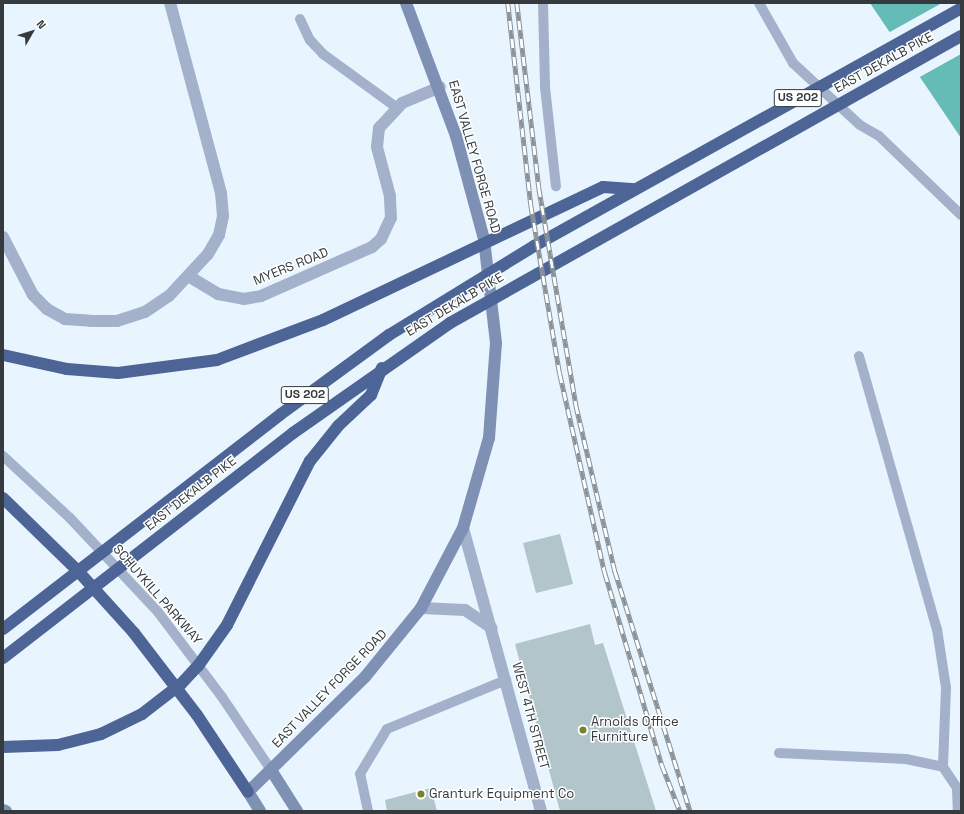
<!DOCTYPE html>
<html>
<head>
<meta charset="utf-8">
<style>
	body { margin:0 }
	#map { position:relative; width:964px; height:814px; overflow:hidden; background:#e9f5fe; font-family:"Space Grotesk",sans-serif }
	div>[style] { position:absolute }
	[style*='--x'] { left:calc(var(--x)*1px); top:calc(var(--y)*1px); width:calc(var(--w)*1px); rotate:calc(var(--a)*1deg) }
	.water>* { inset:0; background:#65bbb6 }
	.pier>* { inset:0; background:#e9f5fe }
	.building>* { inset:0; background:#b2c5ca }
	.lane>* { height:10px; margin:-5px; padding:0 5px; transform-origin:5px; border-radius:5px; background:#a4b1ca }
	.street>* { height:12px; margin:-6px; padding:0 6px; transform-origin:6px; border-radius:6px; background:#a4b1ca }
	.secondary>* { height:12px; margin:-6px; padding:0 6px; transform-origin:6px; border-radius:6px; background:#7e91b4 }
	.highway>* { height:12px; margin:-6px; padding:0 6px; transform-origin:6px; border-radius:6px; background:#4c6596 }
	.rail>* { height:4.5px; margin-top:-2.25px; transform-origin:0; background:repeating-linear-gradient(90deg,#fff 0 9px,#899298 0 18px); box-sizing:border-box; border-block:1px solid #899298 }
	.dots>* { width:11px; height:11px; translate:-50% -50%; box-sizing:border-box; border:2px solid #fff; border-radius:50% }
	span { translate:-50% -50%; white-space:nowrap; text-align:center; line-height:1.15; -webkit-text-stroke:3px #fff; paint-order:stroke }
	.shield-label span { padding:1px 3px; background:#fff; border:1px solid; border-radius:3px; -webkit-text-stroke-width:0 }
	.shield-label { font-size:12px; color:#343a3e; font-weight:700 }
	.street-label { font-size:13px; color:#343a3e }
	.poi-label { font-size:13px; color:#343a3e }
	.left { translate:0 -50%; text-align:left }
	.frame { position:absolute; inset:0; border:4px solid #343a3e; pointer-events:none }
	.north { position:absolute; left:12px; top:12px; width:40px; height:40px; -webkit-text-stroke:3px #fff; paint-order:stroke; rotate:51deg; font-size:11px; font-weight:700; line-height:16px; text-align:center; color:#343a3e }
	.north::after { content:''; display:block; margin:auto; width:14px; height:18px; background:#343a3e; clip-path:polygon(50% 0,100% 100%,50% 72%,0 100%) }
</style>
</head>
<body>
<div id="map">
	<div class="water">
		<i style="clip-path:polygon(870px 3px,961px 3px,961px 138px)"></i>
	</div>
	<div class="pier">
		<i style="clip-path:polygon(942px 3px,961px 3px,961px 54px,918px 78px,888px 33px)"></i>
	</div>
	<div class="building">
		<i style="clip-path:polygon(560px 534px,573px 584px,536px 593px,523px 543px)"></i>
		<i style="clip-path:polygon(590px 624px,595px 645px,603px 643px,656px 811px,560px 811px,515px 644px)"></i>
		<i style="clip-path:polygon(431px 788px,437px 811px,387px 811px,385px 800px)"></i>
	</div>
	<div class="lane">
		<i style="--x:543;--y:3;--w:84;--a:88.6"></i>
		<i style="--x:545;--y:87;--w:100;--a:83.7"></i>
		<i style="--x:759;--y:3;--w:69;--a:60.5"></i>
		<i style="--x:793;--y:63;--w:91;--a:42.8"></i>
		<i style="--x:860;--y:125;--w:22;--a:30"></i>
		<i style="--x:879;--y:136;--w:114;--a:43.9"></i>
		<i style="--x:300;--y:19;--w:23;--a:65"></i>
		<i style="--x:310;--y:40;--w:19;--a:47"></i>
		<i style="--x:323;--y:54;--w:90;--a:36"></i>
		<i style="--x:859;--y:356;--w:284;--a:74.1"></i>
		<i style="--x:937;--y:629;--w:60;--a:81.3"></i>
		<i style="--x:946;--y:688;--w:79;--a:92.2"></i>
		<i style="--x:3;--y:456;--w:91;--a:42.8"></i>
		<i style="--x:70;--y:518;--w:129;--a:46.9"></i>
		<i style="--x:158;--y:612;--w:106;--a:53"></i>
		<i style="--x:222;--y:697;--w:88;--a:56.1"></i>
		<i style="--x:779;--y:753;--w:127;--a:2.7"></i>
		<i style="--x:906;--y:759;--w:38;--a:12"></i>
		<i style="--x:943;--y:767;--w:25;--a:56"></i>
		<i style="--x:957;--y:788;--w:23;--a:88"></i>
		<i style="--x:368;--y:811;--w:38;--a:-102"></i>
		<i style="--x:360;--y:774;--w:52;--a:-59"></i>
		<i style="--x:387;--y:729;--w:129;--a:-22.4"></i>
	</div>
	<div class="street">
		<i style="--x:3;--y:237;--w:65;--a:62.7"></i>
		<i style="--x:33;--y:295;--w:20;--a:45"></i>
		<i style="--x:47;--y:309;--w:21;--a:29"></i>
		<i style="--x:65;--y:319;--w:26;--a:4"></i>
		<i style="--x:91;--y:321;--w:26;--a:0"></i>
		<i style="--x:117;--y:321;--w:29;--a:-18"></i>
		<i style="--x:145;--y:312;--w:29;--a:-34"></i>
		<i style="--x:169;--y:296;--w:57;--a:-47.1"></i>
		<i style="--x:208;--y:254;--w:22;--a:-60"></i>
		<i style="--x:219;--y:235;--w:19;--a:-78"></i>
		<i style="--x:223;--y:216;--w:23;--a:-95"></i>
		<i style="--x:221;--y:193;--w:197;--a:-105"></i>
		<i style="--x:190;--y:277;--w:33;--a:31"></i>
		<i style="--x:218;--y:294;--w:26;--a:11"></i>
		<i style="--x:244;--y:299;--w:17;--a:-10"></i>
		<i style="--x:261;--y:296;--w:121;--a:-23.8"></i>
		<i style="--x:372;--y:247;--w:12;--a:-42"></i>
		<i style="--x:381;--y:239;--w:23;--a:-65"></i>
		<i style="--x:391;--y:218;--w:22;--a:-93"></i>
		<i style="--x:390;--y:196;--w:51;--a:-104.9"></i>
		<i style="--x:377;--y:147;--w:19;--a:-84"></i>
		<i style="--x:379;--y:128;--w:34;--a:-47"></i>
		<i style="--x:402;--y:103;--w:41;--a:-22.8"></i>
		<i style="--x:463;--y:528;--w:294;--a:74.6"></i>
		<i style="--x:421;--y:608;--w:44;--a:2.6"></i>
		<i style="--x:465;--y:610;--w:32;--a:34"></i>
	</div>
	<div class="secondary">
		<i style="--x:271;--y:770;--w:49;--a:57.6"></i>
		<i style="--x:3;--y:810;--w:3;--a:18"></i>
		<i style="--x:260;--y:811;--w:22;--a:-122"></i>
		<i style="--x:248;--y:792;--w:164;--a:-44.5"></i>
		<i style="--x:365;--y:677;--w:89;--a:-50.9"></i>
		<i style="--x:421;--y:608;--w:90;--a:-62.3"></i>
		<i style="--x:463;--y:528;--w:94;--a:-73.9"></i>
		<i style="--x:489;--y:438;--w:95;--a:-85.8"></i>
		<i style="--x:496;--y:343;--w:105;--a:-96.6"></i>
		<i style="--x:484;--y:239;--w:107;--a:-105.2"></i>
		<i style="--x:456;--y:136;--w:142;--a:-110.6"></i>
	</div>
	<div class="highway">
		<i style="--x:3;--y:355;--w:66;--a:12.3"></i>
		<i style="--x:67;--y:369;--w:51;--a:4.5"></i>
		<i style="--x:118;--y:373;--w:100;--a:-7.5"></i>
		<i style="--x:217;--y:360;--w:113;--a:-20.7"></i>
		<i style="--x:323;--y:320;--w:310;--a:-25.4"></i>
		<i style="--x:603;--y:187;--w:32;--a:4"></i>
		<i style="--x:3;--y:498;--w:105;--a:44.2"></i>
		<i style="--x:78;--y:571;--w:84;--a:47.9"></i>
		<i style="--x:134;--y:633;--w:103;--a:52.5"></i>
		<i style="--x:197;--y:715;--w:92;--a:56.5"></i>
		<i style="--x:3;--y:629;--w:351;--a:-37.7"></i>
		<i style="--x:281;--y:414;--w:134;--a:-36.2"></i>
		<i style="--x:389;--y:335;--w:170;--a:-31.5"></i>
		<i style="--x:534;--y:246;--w:489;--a:-29.1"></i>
		<i style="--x:3;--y:658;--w:367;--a:-37.8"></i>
		<i style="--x:293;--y:433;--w:192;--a:-35"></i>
		<i style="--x:450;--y:323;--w:586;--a:-29.32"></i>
		<i style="--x:3;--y:747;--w:55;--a:-2.1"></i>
		<i style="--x:58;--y:745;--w:44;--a:-14.3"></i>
		<i style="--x:101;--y:734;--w:46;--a:-26"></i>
		<i style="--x:142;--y:714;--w:49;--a:-37.6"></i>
		<i style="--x:181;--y:684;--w:25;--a:-47"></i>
		<i style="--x:198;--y:666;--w:50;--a:-54.7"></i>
		<i style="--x:227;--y:625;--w:184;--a:-63.2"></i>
		<i style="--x:310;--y:461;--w:45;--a:-51.3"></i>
		<i style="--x:338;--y:426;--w:45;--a:-43.2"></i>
		<i style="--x:371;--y:395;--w:29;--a:-68"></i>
	</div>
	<div class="rail">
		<i style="--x:508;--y:3;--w:203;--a:83.5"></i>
		<i style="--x:531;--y:205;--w:171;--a:80.3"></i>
		<i style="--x:560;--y:374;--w:204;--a:77.3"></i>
		<i style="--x:605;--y:573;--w:200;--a:73.5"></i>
		<i style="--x:662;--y:765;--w:49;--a:68.6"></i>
		<i style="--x:517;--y:3;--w:186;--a:83.2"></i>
		<i style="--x:539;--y:188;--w:220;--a:80.3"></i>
		<i style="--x:576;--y:405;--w:171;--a:76.8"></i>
		<i style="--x:615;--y:571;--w:251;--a:72.6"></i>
	</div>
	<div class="dots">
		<i style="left:583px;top:730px;background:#758432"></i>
		<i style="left:421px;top:794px;background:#758432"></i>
	</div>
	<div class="shield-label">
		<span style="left:798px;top:98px">US 202</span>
		<span style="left:305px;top:395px">US 202</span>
	</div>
	<div class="street-label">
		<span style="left:884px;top:63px;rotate:-29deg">EAST DEKALB PIKE</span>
		<span style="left:474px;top:157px;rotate:74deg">EAST VALLEY FORGE ROAD</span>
		<span style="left:291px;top:267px;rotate:-22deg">MYERS ROAD</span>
		<span style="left:455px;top:305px;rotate:-31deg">EAST DEKALB PIKE</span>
		<span style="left:191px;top:494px;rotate:-38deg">EAST DEKALB PIKE</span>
		<span style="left:157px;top:595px;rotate:49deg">SCHUYKILL PARKWAY</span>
		<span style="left:330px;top:689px;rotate:-46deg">EAST VALLEY FORGE ROAD</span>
		<span style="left:530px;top:716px;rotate:75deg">WEST 4TH STREET</span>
	</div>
	<div class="poi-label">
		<span class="left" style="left:591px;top:730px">Arnolds Office<br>Furniture</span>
		<span class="left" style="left:429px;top:794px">Granturk Equipment Co</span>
	</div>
	<div class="frame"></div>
	<div class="north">N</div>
</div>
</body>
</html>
